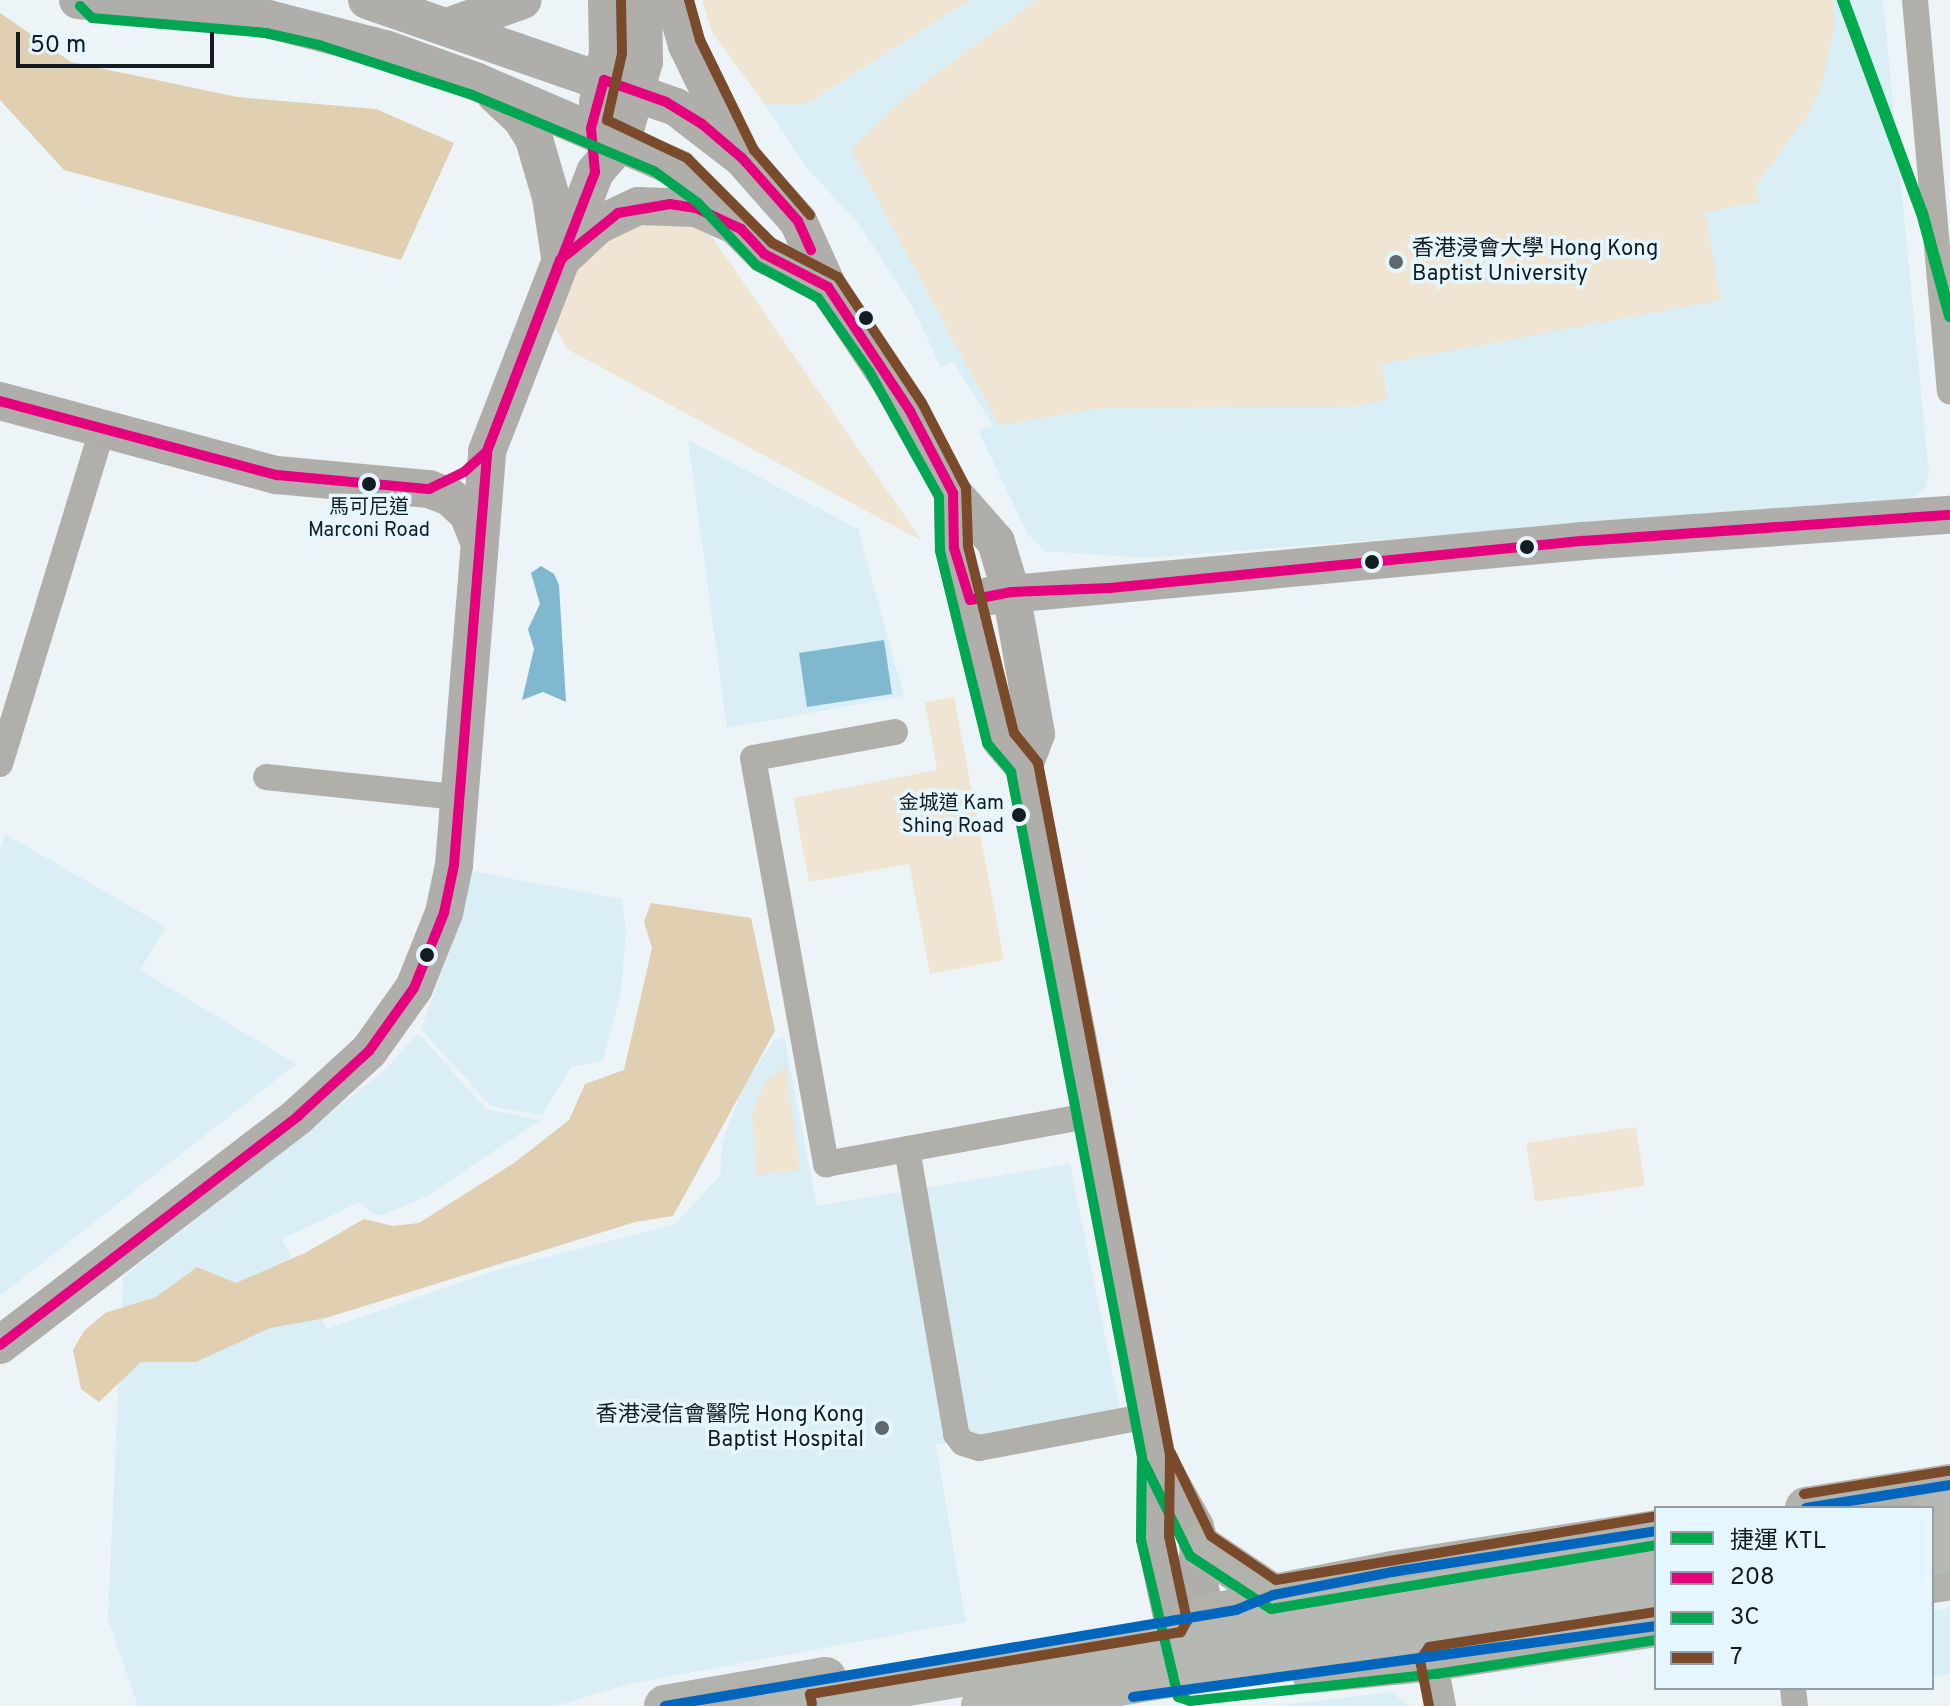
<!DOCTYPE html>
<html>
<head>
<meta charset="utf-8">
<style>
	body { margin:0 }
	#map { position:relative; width:1950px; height:1706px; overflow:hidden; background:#ecf4f8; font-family:Overpass,"Noto Sans TC",sans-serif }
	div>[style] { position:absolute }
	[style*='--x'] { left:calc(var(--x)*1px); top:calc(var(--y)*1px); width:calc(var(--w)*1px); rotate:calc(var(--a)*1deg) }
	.built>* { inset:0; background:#daeef6 }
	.green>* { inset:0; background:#efe5d2 }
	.forest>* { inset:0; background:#e0cfb0 }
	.water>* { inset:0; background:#80b9cf }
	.street>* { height:26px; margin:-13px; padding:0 13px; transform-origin:13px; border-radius:13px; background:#b1afaa }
	.secondary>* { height:38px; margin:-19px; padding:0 19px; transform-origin:19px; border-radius:19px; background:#b0aeaa }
	.primary>* { height:42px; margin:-21px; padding:0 21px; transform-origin:21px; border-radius:21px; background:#b2b2ad }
	.highway>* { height:44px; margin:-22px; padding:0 22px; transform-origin:22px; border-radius:22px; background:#b6b8b4 }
	.highway-bridge>* { height:44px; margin:-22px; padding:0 22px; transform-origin:22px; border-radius:22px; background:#b6b8b4 }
	.bus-1>* { height:10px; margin:-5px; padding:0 5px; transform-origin:5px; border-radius:5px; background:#e5007d }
	.bus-2>* { height:10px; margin:-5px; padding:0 5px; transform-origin:5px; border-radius:5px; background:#00a651 }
	.bus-3>* { height:10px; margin:-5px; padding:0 5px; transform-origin:5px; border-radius:5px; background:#7a4b2a }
	.bus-4>* { height:10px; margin:-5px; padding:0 5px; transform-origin:5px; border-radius:5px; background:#0065bd }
	.metro-1>* { height:12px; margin:-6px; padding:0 6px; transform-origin:6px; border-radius:6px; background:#00ab4e }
	.dots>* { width:22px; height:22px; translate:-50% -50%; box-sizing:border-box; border:4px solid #e6f6fe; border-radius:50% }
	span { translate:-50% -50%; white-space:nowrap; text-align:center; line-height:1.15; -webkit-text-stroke:7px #e6f6fe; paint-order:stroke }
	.bus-label { font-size:20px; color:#131d21 }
	.right { translate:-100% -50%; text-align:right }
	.poi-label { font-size:22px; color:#131d21 }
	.left { translate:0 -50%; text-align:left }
	.legend { position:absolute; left:1654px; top:1506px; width:280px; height:184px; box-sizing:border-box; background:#e6f6fe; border:2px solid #929fa6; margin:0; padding:10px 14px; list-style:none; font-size:24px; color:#131d21 }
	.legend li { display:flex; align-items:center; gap:16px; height:40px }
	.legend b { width:40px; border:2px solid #929fa6 }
	.scale { position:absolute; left:16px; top:32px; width:198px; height:36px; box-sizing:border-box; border:4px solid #131d21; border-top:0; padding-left:10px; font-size:24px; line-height:28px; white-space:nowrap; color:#131d21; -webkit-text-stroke:6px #e6f6fe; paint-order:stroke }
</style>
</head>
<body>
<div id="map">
	<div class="built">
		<i style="clip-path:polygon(970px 0,1883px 0,1929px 473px,1925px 490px,1910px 499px,1144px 558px,1045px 551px,1028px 535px,978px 430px,993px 426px,953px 361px,941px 367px,909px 300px,858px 223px,805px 166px,765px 104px,806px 105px)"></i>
		<i style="clip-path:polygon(688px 440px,858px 529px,904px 696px,727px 728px)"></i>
		<i style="clip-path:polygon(5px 834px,166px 927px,140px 970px,296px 1064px,0 1296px,0 849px)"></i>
		<i style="clip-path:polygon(470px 871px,622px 899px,626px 932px,621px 992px,603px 1061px,571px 1067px,542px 1115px,491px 1106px,421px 1029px,462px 918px)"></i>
		<i style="clip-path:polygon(418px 1033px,486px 1109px,540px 1120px,425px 1197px,383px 1215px,371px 1213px,360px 1202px,282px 1239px,327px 1329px,490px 1272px,675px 1224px,720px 1176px,722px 1144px,742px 1089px,774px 1040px,784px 1037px,817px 1206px,1070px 1164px,1120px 1410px,936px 1445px,966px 1622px,633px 1683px,555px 1706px,138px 1706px,108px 1619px,123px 1277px,385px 1070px)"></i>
		<i style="clip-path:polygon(1950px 1608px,1950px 1674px,1932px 1677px,1932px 1611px)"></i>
		<i style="clip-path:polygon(1391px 1692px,1410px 1706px,1273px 1706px)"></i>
	</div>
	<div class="green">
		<i style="clip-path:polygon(702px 0,970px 0,805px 105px,764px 104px,712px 32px)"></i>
		<i style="clip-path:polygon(1037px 0,1832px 0,1834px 26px,1821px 88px,1807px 116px,1756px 185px,1759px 202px,1705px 212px,1721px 300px,1381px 364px,1387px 400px,1352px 406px,1103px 408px,999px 425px,851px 150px,910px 93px)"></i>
		<i style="clip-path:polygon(668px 213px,712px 237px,922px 541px,567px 349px,554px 325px,564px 280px,599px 237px)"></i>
		<i style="clip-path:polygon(954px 697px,1004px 960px,930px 974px,909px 864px,809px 882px,793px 798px,937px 770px,925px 702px)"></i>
		<i style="clip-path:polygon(786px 1066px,800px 1170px,757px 1175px,752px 1113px,765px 1082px)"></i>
		<i style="clip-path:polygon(1636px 1127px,1645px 1186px,1535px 1202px,1526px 1143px)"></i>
	</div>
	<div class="forest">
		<i style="clip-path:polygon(0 13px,71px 62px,237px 97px,376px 109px,454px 143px,401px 260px,64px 170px,0 100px)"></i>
		<i style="clip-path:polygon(651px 903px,751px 918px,775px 1031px,673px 1216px,635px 1222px,326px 1318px,270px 1328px,196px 1362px,141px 1362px,99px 1402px,81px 1389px,73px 1350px,84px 1331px,105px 1313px,156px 1297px,197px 1267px,236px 1283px,305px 1253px,364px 1219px,393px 1226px,419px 1223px,514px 1163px,569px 1120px,585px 1084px,624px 1070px,652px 948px,644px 922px)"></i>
	</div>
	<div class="water">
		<i style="clip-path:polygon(541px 566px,554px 574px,559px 585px,566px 702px,543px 692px,522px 700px,534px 649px,528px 629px,540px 604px,531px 573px)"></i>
		<i style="clip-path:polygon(884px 640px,892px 694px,807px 707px,799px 653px)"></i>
	</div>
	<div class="street">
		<i style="--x:1915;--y:0;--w:393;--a:84.9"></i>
		<i style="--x:895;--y:732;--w:144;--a:169.6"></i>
		<i style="--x:753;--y:758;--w:413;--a:79.8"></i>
		<i style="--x:826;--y:1164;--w:270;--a:-10.4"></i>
		<i style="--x:0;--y:764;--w:351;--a:-73"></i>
		<i style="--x:266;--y:777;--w:192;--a:6"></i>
		<i style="--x:907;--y:1149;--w:289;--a:80.2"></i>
		<i style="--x:956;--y:1434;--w:11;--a:52"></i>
		<i style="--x:963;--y:1443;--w:17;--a:17"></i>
		<i style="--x:979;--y:1448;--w:172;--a:-10.7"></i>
		<i style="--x:1434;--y:1660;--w:47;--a:78.9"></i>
		<i style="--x:1793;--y:1688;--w:18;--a:84"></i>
	</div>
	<div class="secondary">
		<i style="--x:78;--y:0;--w:191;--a:5.7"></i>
		<i style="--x:268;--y:19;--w:121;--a:14.4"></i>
		<i style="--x:385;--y:49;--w:96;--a:19.6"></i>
		<i style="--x:475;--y:81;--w:222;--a:23.3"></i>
		<i style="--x:679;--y:169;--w:120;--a:45"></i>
		<i style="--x:764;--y:254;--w:72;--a:27.3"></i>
		<i style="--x:367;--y:0;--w:327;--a:19.1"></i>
		<i style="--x:676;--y:107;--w:83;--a:37.7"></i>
		<i style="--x:742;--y:158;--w:84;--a:48.4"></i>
		<i style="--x:798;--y:221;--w:72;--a:65.6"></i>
		<i style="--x:828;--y:287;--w:149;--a:56.5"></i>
		<i style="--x:910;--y:411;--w:93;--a:62.3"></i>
		<i style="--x:953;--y:493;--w:65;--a:48.7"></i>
		<i style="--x:996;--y:542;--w:52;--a:73.3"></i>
		<i style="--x:1011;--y:592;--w:144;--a:80"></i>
		<i style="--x:1036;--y:734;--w:34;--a:111"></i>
		<i style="--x:674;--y:0;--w:47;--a:73.9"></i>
		<i style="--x:687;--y:45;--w:110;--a:64.1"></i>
		<i style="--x:450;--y:26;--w:77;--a:-19.6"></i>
		<i style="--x:495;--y:94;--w:35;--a:43"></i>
		<i style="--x:521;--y:118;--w:25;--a:58"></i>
		<i style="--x:534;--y:139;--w:60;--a:73.7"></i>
		<i style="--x:551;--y:197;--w:61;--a:81.5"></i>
		<i style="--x:598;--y:102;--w:50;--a:-78.5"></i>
		<i style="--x:608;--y:53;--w:53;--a:-91.1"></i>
		<i style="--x:565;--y:256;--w:45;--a:-43.2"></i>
		<i style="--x:598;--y:225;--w:44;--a:-25.4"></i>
		<i style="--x:638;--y:206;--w:58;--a:2"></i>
		<i style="--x:696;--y:208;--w:35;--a:24"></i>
		<i style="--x:0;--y:401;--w:287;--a:15"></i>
		<i style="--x:277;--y:475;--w:153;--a:5.3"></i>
		<i style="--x:429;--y:489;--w:22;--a:21"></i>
		<i style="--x:450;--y:497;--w:25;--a:43"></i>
		<i style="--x:468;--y:514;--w:27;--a:68"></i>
		<i style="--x:953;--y:493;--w:55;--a:89"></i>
		<i style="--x:954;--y:548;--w:198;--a:76.2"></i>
		<i style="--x:1001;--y:740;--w:35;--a:49"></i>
		<i style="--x:1024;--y:766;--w:275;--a:78.9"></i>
		<i style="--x:1077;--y:1036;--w:427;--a:79.3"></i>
		<i style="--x:1156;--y:1456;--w:81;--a:90.7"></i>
		<i style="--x:1155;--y:1537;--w:135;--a:78"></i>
		<i style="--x:989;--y:596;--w:597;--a:-5.29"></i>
		<i style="--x:1583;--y:541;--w:368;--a:-4.1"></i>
		<i style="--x:0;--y:1345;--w:376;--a:-37.5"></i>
		<i style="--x:298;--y:1116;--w:96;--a:-42.5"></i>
		<i style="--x:369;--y:1051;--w:77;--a:-54.5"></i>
		<i style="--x:414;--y:988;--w:81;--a:-68.2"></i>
		<i style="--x:444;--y:913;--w:49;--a:-78.2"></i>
		<i style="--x:454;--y:865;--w:415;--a:-85.4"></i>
		<i style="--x:487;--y:451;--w:299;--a:-68.8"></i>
		<i style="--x:595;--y:172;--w:41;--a:-48.9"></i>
		<i style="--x:622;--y:141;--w:83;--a:-74.6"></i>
		<i style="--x:644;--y:61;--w:61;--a:-90.9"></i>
		<i style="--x:1159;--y:1462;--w:74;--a:61"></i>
		<i style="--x:1195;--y:1527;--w:20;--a:75"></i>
		<i style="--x:1200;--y:1546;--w:22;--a:100"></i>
		<i style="--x:1196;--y:1568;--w:77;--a:78.8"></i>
	</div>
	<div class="primary">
		<i style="--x:1806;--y:1508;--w:146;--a:-9.1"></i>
		<i style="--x:1200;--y:1546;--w:88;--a:33.9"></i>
		<i style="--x:1932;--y:1582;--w:18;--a:-9"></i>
		<i style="--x:1207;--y:1615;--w:46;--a:-10.1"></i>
		<i style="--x:1252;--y:1607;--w:24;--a:-30"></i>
		<i style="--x:1273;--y:1595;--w:121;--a:-10.9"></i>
		<i style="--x:1392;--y:1572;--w:267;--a:-8.8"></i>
		<i style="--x:1312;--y:1672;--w:123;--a:-5.6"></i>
		<i style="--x:1434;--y:1660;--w:225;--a:-8.7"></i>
		<i style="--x:665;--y:1706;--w:163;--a:-9.9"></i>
	</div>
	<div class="highway">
		<i style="--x:1932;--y:1516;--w:18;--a:-9"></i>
		<i style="--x:1932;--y:1553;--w:18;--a:-9"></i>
	</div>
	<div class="highway-bridge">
		<i style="--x:777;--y:1706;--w:891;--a:-9.56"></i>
		<i style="--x:983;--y:1706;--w:682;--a:-9.2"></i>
	</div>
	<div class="bus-1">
		<i style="--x:0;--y:401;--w:287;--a:15"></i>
		<i style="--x:277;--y:475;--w:153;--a:5.3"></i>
		<i style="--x:429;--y:489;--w:39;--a:-26"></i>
		<i style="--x:464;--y:472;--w:31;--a:-42"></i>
		<i style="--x:487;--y:451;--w:204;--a:-69.1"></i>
		<i style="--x:560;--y:260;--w:75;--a:-39"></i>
		<i style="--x:618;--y:213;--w:53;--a:-9.8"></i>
		<i style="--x:670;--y:204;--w:26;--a:9"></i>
		<i style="--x:696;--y:208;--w:50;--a:25"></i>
		<i style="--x:741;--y:229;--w:34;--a:47"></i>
		<i style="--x:764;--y:254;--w:72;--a:27.3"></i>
		<i style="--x:828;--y:287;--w:149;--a:56.5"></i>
		<i style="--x:910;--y:411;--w:93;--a:62.3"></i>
		<i style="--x:953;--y:493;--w:55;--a:89"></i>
		<i style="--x:954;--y:548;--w:54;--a:72.9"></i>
		<i style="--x:970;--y:600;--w:42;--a:-11"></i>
		<i style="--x:1011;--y:592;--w:99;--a:-2.3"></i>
		<i style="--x:1110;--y:588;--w:475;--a:-5.7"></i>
		<i style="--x:1583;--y:541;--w:368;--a:-4.1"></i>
		<i style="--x:0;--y:1345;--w:376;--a:-37.5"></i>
		<i style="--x:298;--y:1116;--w:96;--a:-42.5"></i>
		<i style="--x:369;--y:1051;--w:77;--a:-54.5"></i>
		<i style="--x:414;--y:988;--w:81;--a:-68.2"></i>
		<i style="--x:444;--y:913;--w:49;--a:-78.2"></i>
		<i style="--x:454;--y:865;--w:415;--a:-85.4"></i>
		<i style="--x:487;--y:451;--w:299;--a:-68.8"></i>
		<i style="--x:595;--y:172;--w:44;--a:-95.2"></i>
		<i style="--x:591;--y:128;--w:50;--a:-74.8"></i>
		<i style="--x:604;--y:80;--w:66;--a:19.5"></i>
		<i style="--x:666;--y:102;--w:42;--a:31.4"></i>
		<i style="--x:702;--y:124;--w:52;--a:40.4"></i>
		<i style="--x:742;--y:158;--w:84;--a:48.4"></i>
		<i style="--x:798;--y:221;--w:32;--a:66"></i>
	</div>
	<div class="bus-2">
		<i style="--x:80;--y:6;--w:17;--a:45"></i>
		<i style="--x:92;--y:18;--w:175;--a:4.9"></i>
		<i style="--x:266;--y:33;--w:54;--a:12.8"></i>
		<i style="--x:319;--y:45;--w:159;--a:18"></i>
		<i style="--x:470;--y:94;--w:199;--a:22.7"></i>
		<i style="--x:654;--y:171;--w:54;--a:36"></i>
		<i style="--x:698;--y:203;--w:85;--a:46.9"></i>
		<i style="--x:756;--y:265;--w:70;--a:28"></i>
		<i style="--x:818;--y:298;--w:89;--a:55.1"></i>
		<i style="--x:869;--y:371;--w:144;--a:60.9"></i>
		<i style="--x:939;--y:497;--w:54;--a:88.9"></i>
		<i style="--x:940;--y:551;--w:198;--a:76.2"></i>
		<i style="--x:987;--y:743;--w:38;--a:50"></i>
		<i style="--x:1011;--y:772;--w:697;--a:79.17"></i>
		<i style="--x:1142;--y:1457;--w:83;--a:90.7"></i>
		<i style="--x:1141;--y:1540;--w:161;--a:76.7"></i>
		<i style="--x:1178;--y:1697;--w:13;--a:18"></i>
		<i style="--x:1190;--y:1701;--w:247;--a:-6.3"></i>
		<i style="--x:1436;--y:1674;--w:223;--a:-8.8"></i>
		<i style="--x:1144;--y:1463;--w:104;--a:63.7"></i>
		<i style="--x:1190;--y:1556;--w:97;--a:33.2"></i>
		<i style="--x:1271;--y:1609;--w:390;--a:-9.4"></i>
	</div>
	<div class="bus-3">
		<i style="--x:621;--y:0;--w:54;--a:88.9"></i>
		<i style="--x:622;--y:54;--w:68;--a:102.8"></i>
		<i style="--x:607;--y:120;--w:89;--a:25.4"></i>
		<i style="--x:687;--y:158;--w:120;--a:45"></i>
		<i style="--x:772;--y:243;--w:74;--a:27.3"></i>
		<i style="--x:838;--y:277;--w:151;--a:56.3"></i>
		<i style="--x:922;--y:403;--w:96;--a:62.6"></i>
		<i style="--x:966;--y:488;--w:58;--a:88"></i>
		<i style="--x:968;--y:546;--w:193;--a:76.2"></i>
		<i style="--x:1014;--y:733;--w:38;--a:51"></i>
		<i style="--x:1038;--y:763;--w:704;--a:79.2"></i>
		<i style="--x:1170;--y:1455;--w:81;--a:90.7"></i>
		<i style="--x:1169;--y:1536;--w:87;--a:78"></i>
		<i style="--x:1187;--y:1621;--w:13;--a:119"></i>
		<i style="--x:1181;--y:1632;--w:376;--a:170.5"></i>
		<i style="--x:810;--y:1694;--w:10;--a:79"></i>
		<i style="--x:689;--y:0;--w:41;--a:74.6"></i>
		<i style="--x:700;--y:40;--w:123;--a:63.9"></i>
		<i style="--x:754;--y:150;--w:86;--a:49.3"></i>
		<i style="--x:1171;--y:1453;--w:92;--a:64.3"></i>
		<i style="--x:1211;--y:1536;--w:78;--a:34.1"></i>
		<i style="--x:1276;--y:1580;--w:383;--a:-9.5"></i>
		<i style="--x:1804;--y:1494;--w:146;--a:-9.1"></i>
		<i style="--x:1429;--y:1706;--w:47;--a:-101.1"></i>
		<i style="--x:1420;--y:1660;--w:16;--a:-55"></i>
		<i style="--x:1429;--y:1647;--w:228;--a:-8.8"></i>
	</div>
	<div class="bus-4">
		<i style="--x:1806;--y:1508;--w:146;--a:-9.1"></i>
		<i style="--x:1133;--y:1697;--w:528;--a:-7.73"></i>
		<i style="--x:665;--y:1706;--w:579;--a:-9.54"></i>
		<i style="--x:1236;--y:1610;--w:40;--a:-22"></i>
		<i style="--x:1273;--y:1595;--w:121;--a:-10.9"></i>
		<i style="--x:1392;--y:1572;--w:267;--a:-8.8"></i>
	</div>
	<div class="metro-1">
		<i style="--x:1843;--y:0;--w:227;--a:69.7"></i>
		<i style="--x:1922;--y:213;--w:107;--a:74.8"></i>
	</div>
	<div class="dots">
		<i style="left:1396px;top:262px;background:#5f686c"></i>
		<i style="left:866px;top:318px;background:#131d21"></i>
		<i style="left:369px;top:484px;background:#131d21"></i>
		<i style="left:1527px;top:547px;background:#131d21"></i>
		<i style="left:1372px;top:562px;background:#131d21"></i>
		<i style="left:1019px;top:815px;background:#131d21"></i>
		<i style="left:427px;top:955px;background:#131d21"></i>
		<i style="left:882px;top:1428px;background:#5f686c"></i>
	</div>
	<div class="bus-label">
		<span style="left:369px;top:520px">馬可尼道<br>Marconi Road</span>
		<span class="right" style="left:1004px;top:816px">金城道 Kam<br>Shing Road</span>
	</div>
	<div class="poi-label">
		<span class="left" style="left:1412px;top:262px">香港浸會大學 Hong Kong<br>Baptist University</span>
		<span class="right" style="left:864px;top:1428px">香港浸信會醫院 Hong Kong<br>Baptist Hospital</span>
	</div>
	<ul class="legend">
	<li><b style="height:10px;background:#00ab4e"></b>捷運 KTL</li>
	<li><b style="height:10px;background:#e5007d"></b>208</li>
	<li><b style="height:10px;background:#00a651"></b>3C</li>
	<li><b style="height:10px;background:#7a4b2a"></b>7</li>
	</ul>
	<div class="scale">50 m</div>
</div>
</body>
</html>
